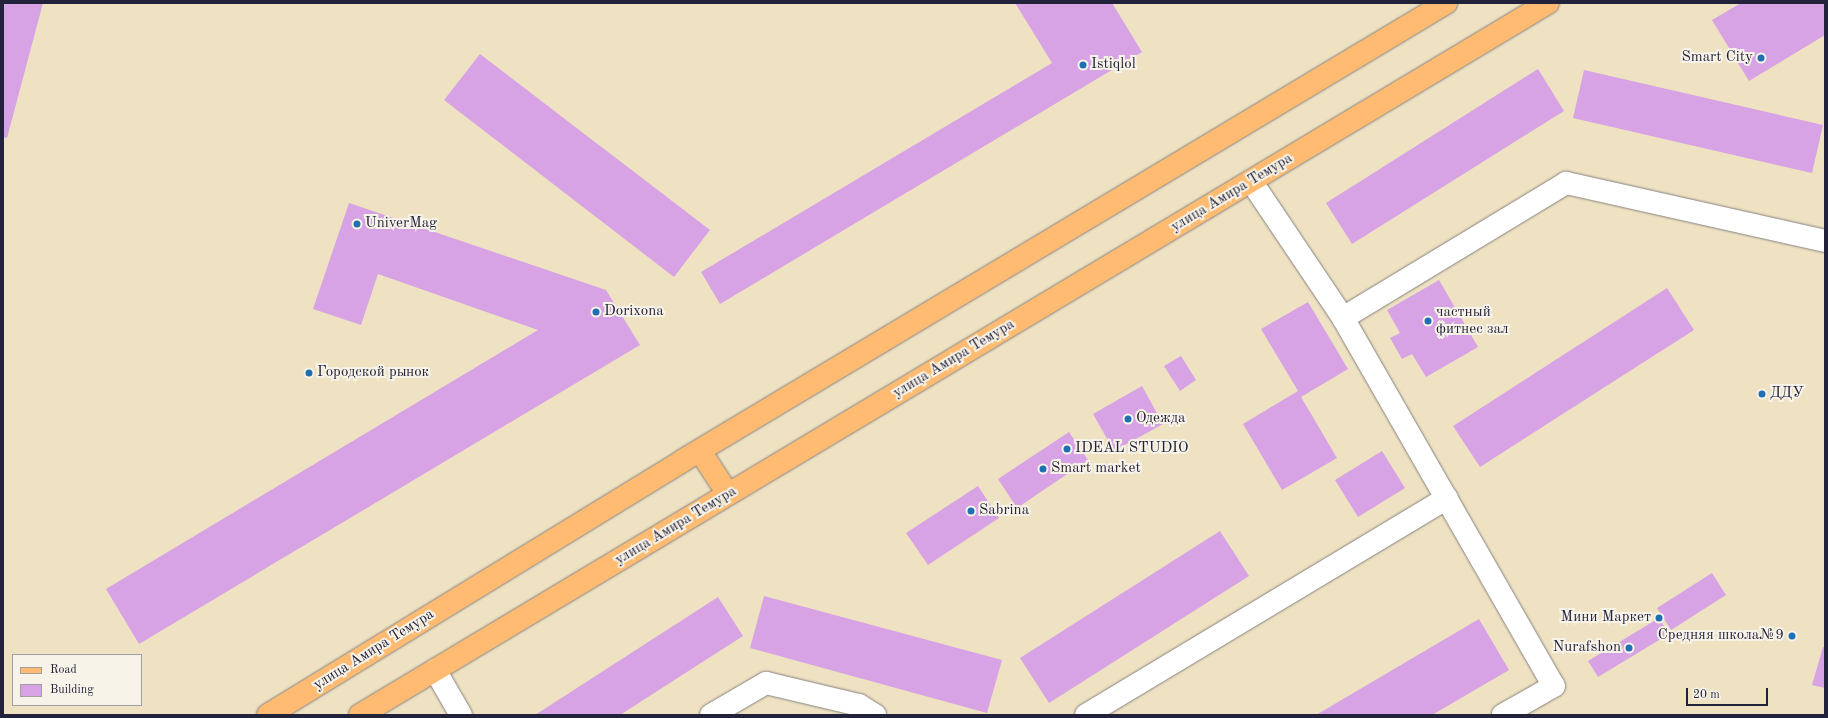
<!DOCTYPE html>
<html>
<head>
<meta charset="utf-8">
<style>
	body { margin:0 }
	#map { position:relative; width:1828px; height:718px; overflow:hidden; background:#eee2c3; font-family:"Old Standard TT",serif }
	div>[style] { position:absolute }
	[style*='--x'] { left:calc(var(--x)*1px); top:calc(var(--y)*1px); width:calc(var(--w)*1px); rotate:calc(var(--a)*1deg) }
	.building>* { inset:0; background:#d7a3e4 }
	.roads { filter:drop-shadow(0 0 1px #88827f) drop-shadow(0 0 1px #88827f) }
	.minor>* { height:22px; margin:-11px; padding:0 11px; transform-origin:11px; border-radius:11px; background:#fff }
	.major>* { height:22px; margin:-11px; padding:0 11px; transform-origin:11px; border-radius:11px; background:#ffbb71 }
	.dots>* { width:11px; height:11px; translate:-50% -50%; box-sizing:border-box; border:2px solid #f7f3e8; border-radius:50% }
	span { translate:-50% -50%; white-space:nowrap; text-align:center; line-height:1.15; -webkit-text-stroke:4px #f7f3e8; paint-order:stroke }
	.poi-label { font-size:15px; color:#22223b }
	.right { translate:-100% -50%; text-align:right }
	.left { translate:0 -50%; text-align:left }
	.street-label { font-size:15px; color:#22223b }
	.frame { position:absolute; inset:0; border:4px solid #22223b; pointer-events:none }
	.legend { position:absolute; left:12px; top:654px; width:130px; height:52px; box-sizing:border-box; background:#f7f3e8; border:1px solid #a29fa3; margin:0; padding:5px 7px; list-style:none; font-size:12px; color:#22223b }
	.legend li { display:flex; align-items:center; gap:8px; height:20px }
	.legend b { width:20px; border:1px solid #a29fa3 }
	.scale { position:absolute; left:1686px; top:688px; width:82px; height:18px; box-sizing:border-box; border:2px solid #22223b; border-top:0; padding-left:5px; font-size:12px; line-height:14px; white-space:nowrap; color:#22223b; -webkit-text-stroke:3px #f7f3e8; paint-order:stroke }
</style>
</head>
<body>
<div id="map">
	<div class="building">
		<i style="clip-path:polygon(3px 3px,43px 3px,7px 138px,3px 137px)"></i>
		<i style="clip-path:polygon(1015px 3px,1112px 3px,1142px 52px,720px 304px,701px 272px,1052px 63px)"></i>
		<i style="clip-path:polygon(1741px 3px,1825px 3px,1825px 35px,1749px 81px,1712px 20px)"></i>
		<i style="clip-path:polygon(480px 54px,710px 230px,674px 277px,444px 100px)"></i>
		<i style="clip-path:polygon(1538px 69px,1564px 111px,1352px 244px,1326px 203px)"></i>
		<i style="clip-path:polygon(1584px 70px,1823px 125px,1812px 173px,1573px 118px)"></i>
		<i style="clip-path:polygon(349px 203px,606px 290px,640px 345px,139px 644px,106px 589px,538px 330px,378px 274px,361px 325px,313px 309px)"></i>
		<i style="clip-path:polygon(1439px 280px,1478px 347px,1426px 377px,1412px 354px,1402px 359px,1390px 338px,1400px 333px,1387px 310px)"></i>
		<i style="clip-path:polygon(1667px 288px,1694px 330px,1480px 467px,1453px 426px)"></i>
		<i style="clip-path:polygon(1308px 302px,1348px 369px,1301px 397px,1337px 458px,1282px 490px,1243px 424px,1298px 391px,1261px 329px)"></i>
		<i style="clip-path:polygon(1181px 356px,1196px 380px,1180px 391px,1164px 366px)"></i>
		<i style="clip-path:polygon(1142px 386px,1163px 424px,1114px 451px,1093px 414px)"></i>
		<i style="clip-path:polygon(1069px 432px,1088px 460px,1017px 508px,998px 479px)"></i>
		<i style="clip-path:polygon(1382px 451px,1405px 488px,1358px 517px,1335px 480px)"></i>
		<i style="clip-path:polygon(978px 486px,999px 518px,928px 565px,906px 533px)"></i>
		<i style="clip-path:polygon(1220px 531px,1249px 576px,1049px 703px,1020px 658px)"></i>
		<i style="clip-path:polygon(1712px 573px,1726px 595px,1671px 630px,1657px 608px)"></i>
		<i style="clip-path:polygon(764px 596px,1002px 660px,987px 713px,750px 648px)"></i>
		<i style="clip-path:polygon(718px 597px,743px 636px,620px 715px,535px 715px)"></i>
		<i style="clip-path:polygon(1659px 618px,1669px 634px,1598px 677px,1588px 661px)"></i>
		<i style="clip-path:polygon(1479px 619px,1509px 670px,1432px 715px,1316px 715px)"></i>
		<i style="clip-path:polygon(1823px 647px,1825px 648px,1825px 688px,1812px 685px)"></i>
	</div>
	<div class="roads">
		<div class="minor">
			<i style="--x:1251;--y:181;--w:165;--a:56.1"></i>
			<i style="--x:1343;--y:318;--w:261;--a:-31.2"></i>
			<i style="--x:1566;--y:183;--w:265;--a:12.6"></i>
			<i style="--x:1343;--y:318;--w:424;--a:60.2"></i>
			<i style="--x:1554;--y:686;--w:59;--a:150.4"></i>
			<i style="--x:435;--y:670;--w:52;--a:60"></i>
			<i style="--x:711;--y:715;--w:64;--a:-30.2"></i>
			<i style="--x:766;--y:683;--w:96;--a:13.3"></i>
			<i style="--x:859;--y:705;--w:19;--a:32"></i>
			<i style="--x:1086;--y:715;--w:421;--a:-31"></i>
		</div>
		<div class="major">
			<i style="--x:700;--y:451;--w:51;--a:56.9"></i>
			<i style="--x:268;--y:715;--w:486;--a:-31.5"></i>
			<i style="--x:682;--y:461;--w:891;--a:-30.94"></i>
			<i style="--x:360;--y:715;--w:1385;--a:-30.94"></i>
		</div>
	</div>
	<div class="dots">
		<i style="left:1761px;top:58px;background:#1f6fb2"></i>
		<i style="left:1083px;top:65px;background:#1f6fb2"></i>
		<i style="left:357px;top:224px;background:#1f6fb2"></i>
		<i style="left:596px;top:312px;background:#1f6fb2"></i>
		<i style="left:1428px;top:321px;background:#1f6fb2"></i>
		<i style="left:309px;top:373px;background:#1f6fb2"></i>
		<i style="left:1762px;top:394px;background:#1f6fb2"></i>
		<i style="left:1128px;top:419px;background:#1f6fb2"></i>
		<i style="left:1067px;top:449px;background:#1f6fb2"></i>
		<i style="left:1043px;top:469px;background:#1f6fb2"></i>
		<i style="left:971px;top:511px;background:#1f6fb2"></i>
		<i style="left:1659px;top:618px;background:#1f6fb2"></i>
		<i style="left:1792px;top:636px;background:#1f6fb2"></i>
		<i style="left:1629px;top:648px;background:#1f6fb2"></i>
	</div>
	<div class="poi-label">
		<span class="right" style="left:1753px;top:58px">Smart City</span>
		<span class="left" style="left:1091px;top:65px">Istiqlol</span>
		<span class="left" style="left:365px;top:224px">UniverMag</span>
		<span class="left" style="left:604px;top:312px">Dorixona</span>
		<span class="left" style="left:1436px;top:321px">частный<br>фитнес зал</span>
		<span class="left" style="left:317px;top:373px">Городской рынок</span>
		<span class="left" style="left:1770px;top:394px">ДДУ</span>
		<span class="left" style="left:1136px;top:419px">Одежда</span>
		<span class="left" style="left:1075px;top:449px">IDEAL STUDIO</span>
		<span class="left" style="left:1051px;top:469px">Smart market</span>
		<span class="left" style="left:979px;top:511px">Sabrina</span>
		<span class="right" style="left:1651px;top:618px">Мини Маркет</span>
		<span class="right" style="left:1784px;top:636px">Средняя школа№9</span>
		<span class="right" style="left:1621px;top:648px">Nurafshon</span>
	</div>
	<div class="street-label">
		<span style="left:1232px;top:193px;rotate:-31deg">улица Амира Темура</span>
		<span style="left:954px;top:359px;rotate:-31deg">улица Амира Темура</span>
		<span style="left:676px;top:526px;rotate:-31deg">улица Амира Темура</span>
		<span style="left:374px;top:650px;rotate:-32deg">улица Амира Темура</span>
	</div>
	<div class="frame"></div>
	<ul class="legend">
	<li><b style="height:5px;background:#ffbb71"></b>Road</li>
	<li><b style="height:11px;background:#d7a3e4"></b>Building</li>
	</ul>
	<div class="scale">20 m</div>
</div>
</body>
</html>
